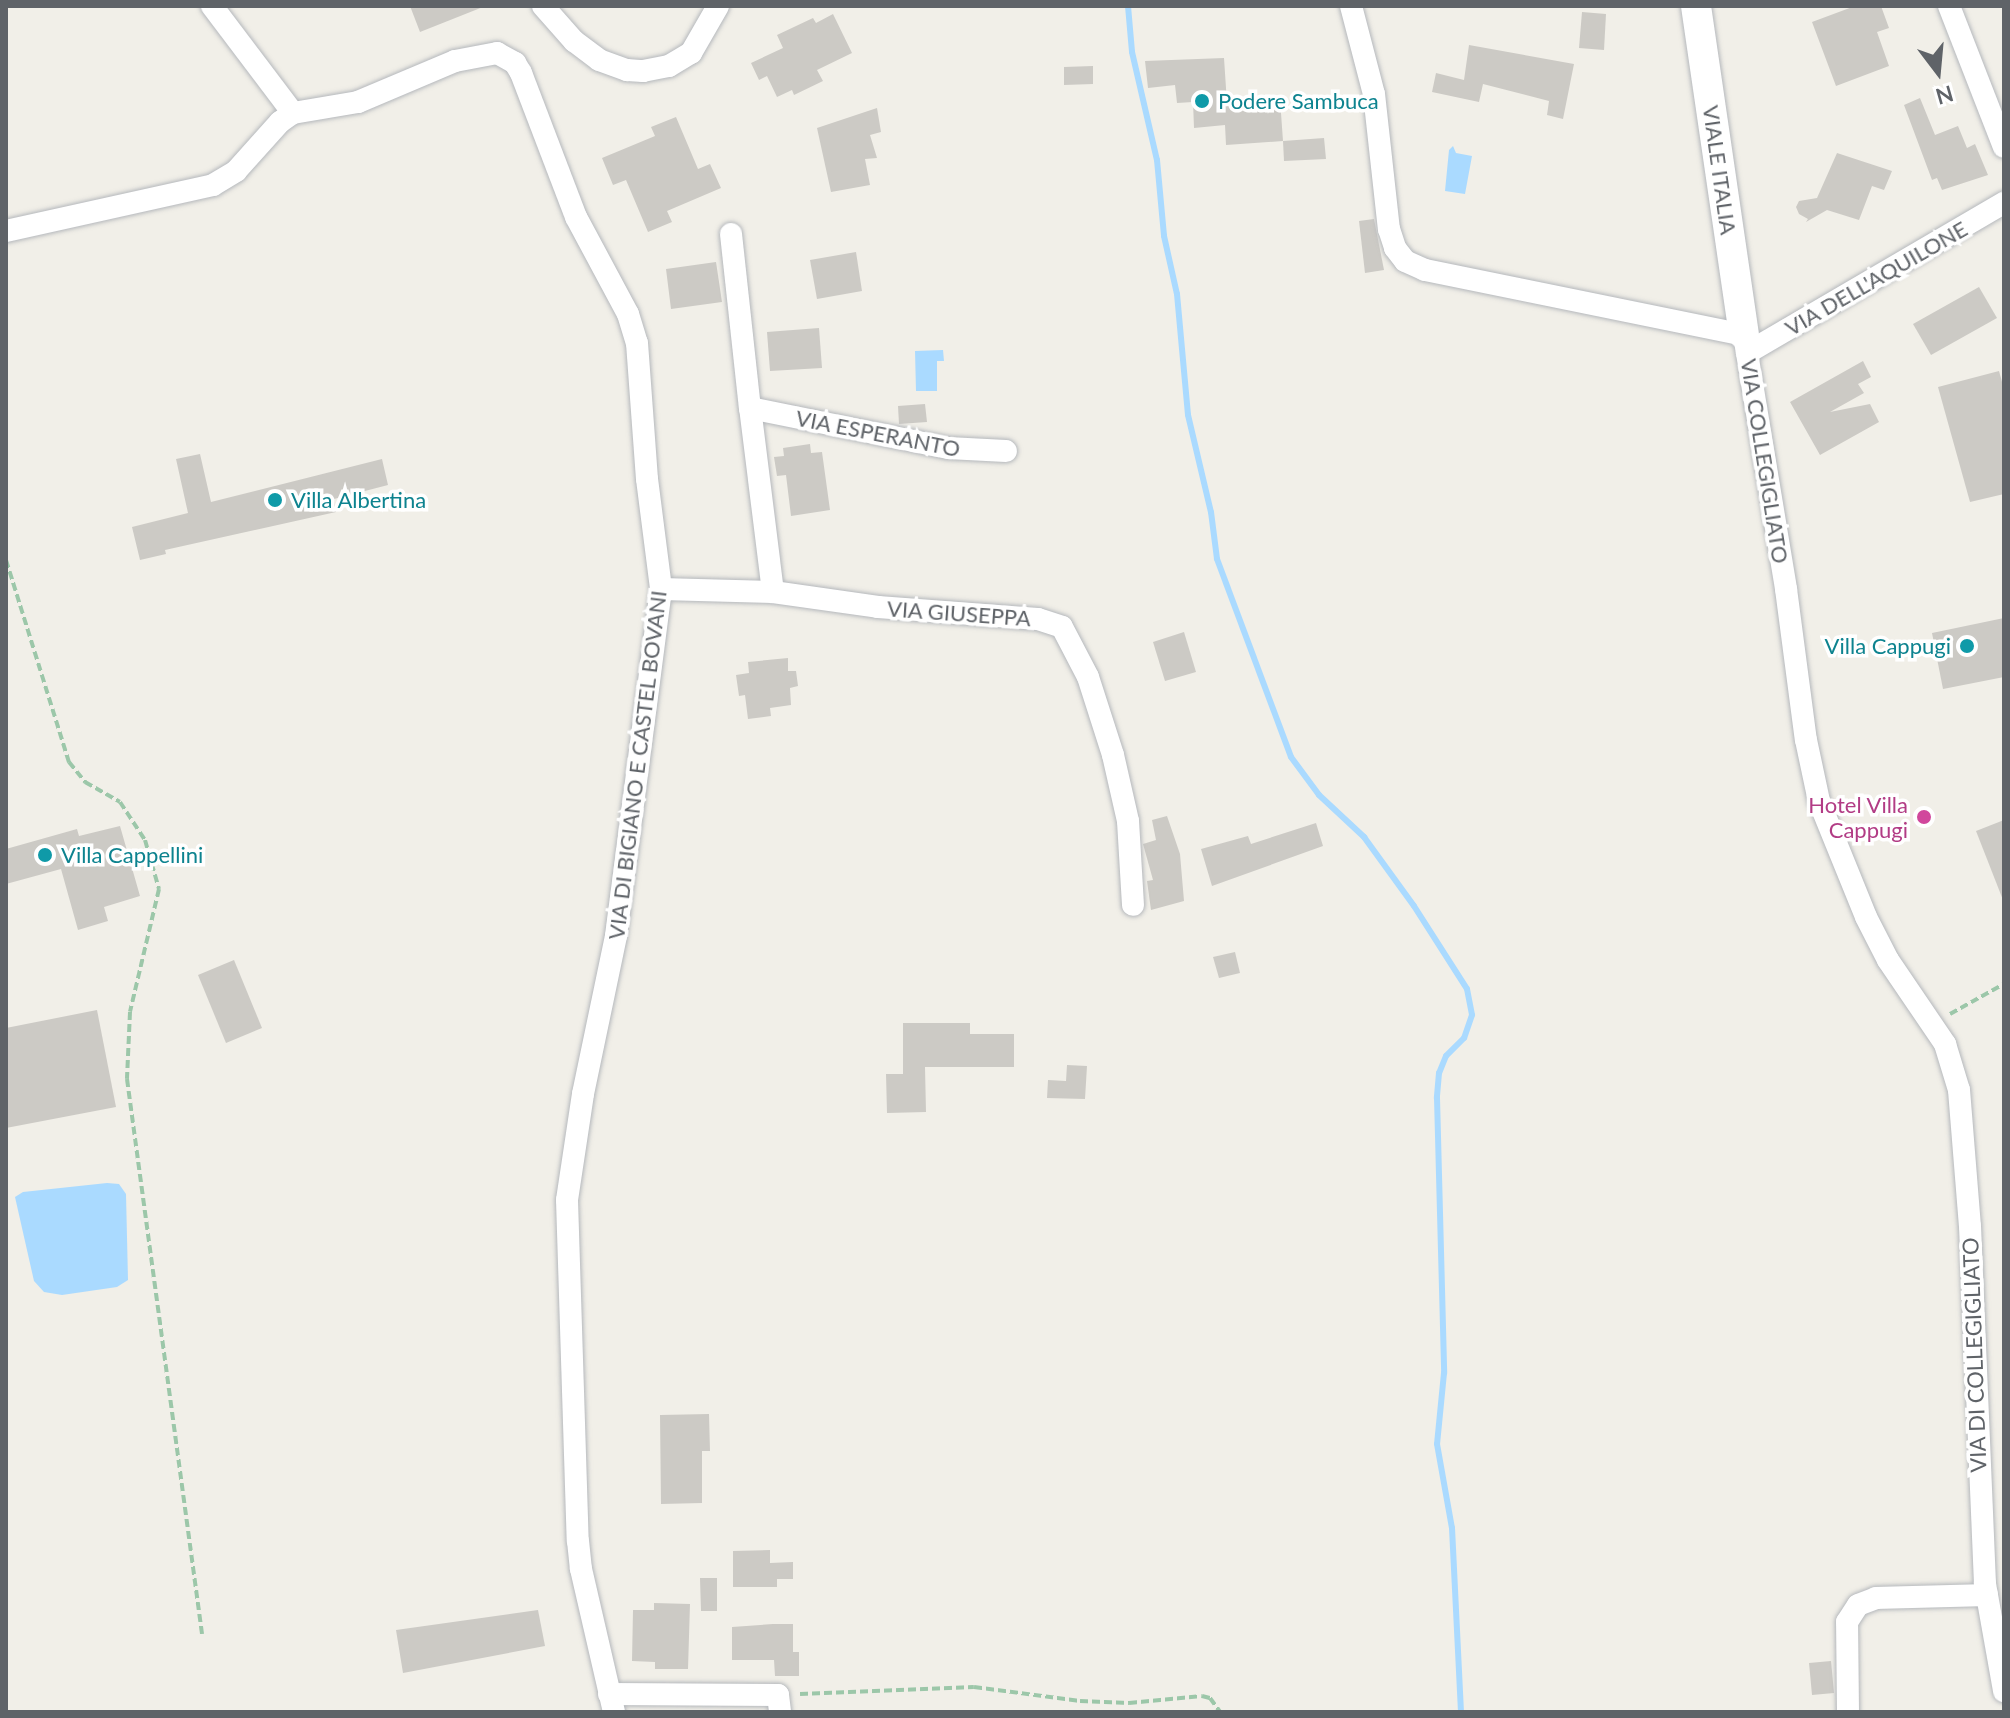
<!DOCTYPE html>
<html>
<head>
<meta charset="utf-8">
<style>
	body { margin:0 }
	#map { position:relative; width:2010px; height:1718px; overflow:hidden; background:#f1efe8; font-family:Lato,sans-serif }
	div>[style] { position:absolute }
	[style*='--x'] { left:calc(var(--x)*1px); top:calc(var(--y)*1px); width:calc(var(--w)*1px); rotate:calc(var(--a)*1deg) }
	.water>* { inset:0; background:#aadaff }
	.stream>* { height:6px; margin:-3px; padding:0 3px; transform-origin:3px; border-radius:3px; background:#aadaff }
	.building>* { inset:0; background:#cccac5 }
	.path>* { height:4px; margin-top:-2px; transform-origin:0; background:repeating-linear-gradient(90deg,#9cc7a9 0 8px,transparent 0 12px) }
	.roads { filter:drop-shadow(0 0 2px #b5b8bc) drop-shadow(0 0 2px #b5b8bc) }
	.street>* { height:22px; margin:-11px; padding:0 11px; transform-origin:11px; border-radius:11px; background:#fff }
	.secondary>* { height:30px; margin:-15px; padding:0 15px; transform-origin:15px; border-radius:15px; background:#fff }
	.dots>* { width:22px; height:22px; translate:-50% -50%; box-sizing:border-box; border:4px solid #fff; border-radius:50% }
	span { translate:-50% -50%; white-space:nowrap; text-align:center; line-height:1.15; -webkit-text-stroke:7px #fff; paint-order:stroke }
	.culture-label { font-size:22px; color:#0d838f }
	.left { translate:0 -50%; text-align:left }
	.right { translate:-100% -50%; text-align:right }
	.street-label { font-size:22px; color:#5f6368 }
	.hotel-label { font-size:22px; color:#b23c85 }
	.frame { position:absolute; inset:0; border:8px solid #5f6368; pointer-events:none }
	.north { position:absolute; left:1898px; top:32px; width:80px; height:80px; -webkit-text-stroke:6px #fff; paint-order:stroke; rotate:164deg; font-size:22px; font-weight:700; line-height:32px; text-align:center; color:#5f6368 }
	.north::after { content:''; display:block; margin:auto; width:28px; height:36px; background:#5f6368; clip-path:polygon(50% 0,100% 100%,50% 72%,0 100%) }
</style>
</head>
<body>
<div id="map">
	<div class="water">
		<i style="clip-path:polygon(1453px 146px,1456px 153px,1472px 156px,1465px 194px,1445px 191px,1449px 150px)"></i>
		<i style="clip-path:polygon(943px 350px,944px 361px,937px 361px,937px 391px,916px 391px,915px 351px)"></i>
		<i style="clip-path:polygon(107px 1183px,119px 1184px,126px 1194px,128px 1280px,117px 1287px,62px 1295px,44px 1292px,34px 1281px,15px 1197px,23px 1192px)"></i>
	</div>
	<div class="stream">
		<i style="--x:1128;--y:6;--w:46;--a:85"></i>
		<i style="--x:1132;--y:52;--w:111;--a:77"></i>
		<i style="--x:1157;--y:160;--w:76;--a:84.7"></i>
		<i style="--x:1164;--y:236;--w:59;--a:77.4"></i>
		<i style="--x:1177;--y:294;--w:121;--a:84.8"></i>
		<i style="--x:1188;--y:415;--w:100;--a:76.7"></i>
		<i style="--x:1211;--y:512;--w:47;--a:82.7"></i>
		<i style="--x:1217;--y:559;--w:211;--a:69.5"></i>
		<i style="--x:1291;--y:757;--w:47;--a:53.6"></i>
		<i style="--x:1319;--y:795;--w:62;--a:43"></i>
		<i style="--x:1364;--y:837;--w:85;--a:54.1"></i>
		<i style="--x:1414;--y:906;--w:98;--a:57.4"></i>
		<i style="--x:1467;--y:989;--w:26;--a:79"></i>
		<i style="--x:1472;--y:1015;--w:24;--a:109"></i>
		<i style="--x:1464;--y:1038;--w:25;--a:135"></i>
		<i style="--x:1446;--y:1056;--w:18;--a:112"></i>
		<i style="--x:1439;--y:1073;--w:25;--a:95"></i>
		<i style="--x:1437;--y:1098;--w:275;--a:88.5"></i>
		<i style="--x:1444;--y:1373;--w:71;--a:95.6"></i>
		<i style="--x:1437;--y:1444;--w:85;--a:79.9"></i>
		<i style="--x:1452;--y:1528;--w:184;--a:87.2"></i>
	</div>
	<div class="building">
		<i style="clip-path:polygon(410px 6px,483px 6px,483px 7px,420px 32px)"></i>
		<i style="clip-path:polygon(1855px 6px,1881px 6px,1889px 28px,1877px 32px,1889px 66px,1836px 86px,1812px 22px)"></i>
		<i style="clip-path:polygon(1582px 12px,1606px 14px,1604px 50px,1579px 48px)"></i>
		<i style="clip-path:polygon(833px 14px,852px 53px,817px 70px,823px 81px,794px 95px,792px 90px,777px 97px,767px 76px,759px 80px,751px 63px,783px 48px,777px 35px,813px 18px,816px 23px)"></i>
		<i style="clip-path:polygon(1469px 45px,1574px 64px,1563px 119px,1547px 115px,1549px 101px,1483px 84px,1479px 102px,1432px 92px,1436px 73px,1464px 80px)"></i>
		<i style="clip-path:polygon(1224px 58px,1227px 103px,1280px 99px,1283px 141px,1226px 145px,1225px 125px,1194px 128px,1193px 102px,1177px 103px,1175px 85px,1148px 88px,1145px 61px)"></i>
		<i style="clip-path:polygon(1093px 66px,1093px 84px,1064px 85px,1064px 67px)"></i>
		<i style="clip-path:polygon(1920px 98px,1935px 135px,1958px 126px,1967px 148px,1975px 144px,1988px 175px,1942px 190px,1937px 178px,1932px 180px,1904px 105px)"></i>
		<i style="clip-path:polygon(877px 108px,881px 132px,870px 135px,877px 158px,865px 159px,870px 185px,831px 192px,817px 128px)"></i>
		<i style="clip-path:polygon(676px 117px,698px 169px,710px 164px,721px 188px,667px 211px,672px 222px,648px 232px,626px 180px,613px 185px,602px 158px,655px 136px,651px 127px)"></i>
		<i style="clip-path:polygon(1324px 138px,1326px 159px,1284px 161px,1283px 141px)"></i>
		<i style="clip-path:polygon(1837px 153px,1892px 171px,1884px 190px,1872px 186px,1859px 220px,1827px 210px,1806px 222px,1808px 219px,1799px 214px,1796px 207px,1799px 201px,1817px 198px)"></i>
		<i style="clip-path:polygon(1374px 219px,1384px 270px,1365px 273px,1359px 221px)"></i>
		<i style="clip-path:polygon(856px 252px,862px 291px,817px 299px,810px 260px)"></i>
		<i style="clip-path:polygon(716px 262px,722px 302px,671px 309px,666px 269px)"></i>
		<i style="clip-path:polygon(1979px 287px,1997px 318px,1931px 355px,1913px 324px)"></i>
		<i style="clip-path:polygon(819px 328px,822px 368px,770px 371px,767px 332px)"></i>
		<i style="clip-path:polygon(1863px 361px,1871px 377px,1858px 384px,1864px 393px,1830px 412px,1870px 404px,1879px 422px,1820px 455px,1790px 402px)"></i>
		<i style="clip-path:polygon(1999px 371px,2004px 389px,2004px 494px,1970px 502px,1938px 387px)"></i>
		<i style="clip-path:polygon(925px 404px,927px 422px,899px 424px,898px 406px)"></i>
		<i style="clip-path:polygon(810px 444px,811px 453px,822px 452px,830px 510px,791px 516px,786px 475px,777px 476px,774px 457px,784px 456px,783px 448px)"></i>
		<i style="clip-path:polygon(200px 454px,211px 502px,382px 459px,388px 485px,334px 499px,336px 512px,165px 550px,166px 554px,140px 560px,132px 527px,188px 513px,176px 459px)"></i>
		<i style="clip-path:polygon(2004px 618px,2004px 677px,1943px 689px,1932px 633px)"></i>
		<i style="clip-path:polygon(1184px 632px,1196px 672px,1165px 681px,1153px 642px)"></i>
		<i style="clip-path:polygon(788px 658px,788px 671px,796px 671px,798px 686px,790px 688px,791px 705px,770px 708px,771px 716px,748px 719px,745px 695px,739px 696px,736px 675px,749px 673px,748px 662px)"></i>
		<i style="clip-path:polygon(1167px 816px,1180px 854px,1184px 901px,1151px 910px,1147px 881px,1153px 880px,1143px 844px,1156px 840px,1152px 820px)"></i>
		<i style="clip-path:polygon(2004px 820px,2004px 900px,2003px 900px,1976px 831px)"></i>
		<i style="clip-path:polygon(1316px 823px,1323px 846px,1212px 886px,1201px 849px,1248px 836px,1251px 844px)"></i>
		<i style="clip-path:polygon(120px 826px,140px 896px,104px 907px,108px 921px,78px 930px,61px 869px,6px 884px,6px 849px,77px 829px,79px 836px)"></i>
		<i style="clip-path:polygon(1235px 952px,1240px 973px,1219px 978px,1213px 957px)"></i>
		<i style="clip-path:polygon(234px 960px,262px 1028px,226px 1043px,198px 975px)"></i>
		<i style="clip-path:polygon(97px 1010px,116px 1107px,6px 1128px,6px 1028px)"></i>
		<i style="clip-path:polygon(903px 1023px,970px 1023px,970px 1034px,1014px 1034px,1014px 1067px,925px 1067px,926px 1112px,887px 1113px,886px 1074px,903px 1074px)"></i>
		<i style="clip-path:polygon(1067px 1065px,1087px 1066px,1085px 1099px,1047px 1098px,1048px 1080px,1066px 1081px)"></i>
		<i style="clip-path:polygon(709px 1414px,710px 1451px,702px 1451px,702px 1503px,661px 1504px,660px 1415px)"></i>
		<i style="clip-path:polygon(770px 1550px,770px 1563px,793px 1562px,793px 1579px,777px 1579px,777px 1587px,733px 1587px,733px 1551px)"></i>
		<i style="clip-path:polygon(700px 1578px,717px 1578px,717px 1611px,701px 1611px)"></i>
		<i style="clip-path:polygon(654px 1603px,690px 1604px,688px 1669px,655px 1669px,655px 1662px,632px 1661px,633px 1610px,654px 1610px)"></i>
		<i style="clip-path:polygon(538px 1610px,545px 1646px,403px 1673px,396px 1630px)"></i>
		<i style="clip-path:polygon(773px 1624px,793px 1624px,793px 1652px,799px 1652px,799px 1676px,775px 1676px,774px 1660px,732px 1660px,732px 1627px)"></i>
		<i style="clip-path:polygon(1831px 1661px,1834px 1693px,1812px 1695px,1809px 1663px)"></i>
	</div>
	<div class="path">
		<i style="--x:6;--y:560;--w:212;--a:72.7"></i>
		<i style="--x:69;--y:762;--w:26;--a:51"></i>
		<i style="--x:85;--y:782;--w:40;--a:29.7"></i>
		<i style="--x:120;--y:802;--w:45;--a:56.7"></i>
		<i style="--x:145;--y:840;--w:51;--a:74.1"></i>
		<i style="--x:159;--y:889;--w:126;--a:103.3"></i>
		<i style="--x:130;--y:1012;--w:67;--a:92.6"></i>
		<i style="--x:127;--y:1079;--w:560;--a:82.3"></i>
		<i style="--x:1950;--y:1014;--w:62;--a:-29.1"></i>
		<i style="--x:800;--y:1694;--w:174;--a:-2.3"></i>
		<i style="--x:974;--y:1687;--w:107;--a:7.5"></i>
		<i style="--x:1080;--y:1701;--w:49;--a:2.3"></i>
		<i style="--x:1129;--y:1703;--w:73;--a:-5.5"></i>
		<i style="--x:1202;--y:1696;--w:8;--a:14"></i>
		<i style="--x:1210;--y:1698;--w:17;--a:54"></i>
	</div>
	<div class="roads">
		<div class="street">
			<i style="--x:212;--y:6;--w:134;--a:52.9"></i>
			<i style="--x:543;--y:6;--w:47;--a:48.5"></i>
			<i style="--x:574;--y:41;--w:31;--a:37"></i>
			<i style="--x:599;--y:60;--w:30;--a:20"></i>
			<i style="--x:627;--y:70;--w:16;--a:4"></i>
			<i style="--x:643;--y:71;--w:26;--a:-11"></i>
			<i style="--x:669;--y:66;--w:26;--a:-31"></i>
			<i style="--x:691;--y:53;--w:54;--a:-60.1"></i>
			<i style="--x:1351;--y:6;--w:91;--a:75.4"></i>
			<i style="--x:1374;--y:94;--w:136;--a:83.7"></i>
			<i style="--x:1389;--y:229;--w:20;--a:72"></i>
			<i style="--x:1395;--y:248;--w:16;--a:52"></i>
			<i style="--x:1405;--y:261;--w:22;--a:24"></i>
			<i style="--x:1425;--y:270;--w:326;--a:11.5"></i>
			<i style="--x:1744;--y:335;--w:257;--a:80.6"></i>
			<i style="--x:1786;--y:589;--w:152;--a:82.5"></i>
			<i style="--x:1806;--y:740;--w:62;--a:78"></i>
			<i style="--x:1819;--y:801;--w:125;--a:67.9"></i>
			<i style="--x:1866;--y:917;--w:48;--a:62.9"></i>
			<i style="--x:1888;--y:960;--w:102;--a:55.8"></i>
			<i style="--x:1945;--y:1044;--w:48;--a:73.1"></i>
			<i style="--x:1959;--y:1090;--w:136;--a:85.4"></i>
			<i style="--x:1970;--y:1226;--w:358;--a:87.6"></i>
			<i style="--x:1985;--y:1584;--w:109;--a:79.9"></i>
			<i style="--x:1949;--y:6;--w:151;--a:68.7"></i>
			<i style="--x:6;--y:231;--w:212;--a:-12.5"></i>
			<i style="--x:213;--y:185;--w:27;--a:-31"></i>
			<i style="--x:236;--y:171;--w:66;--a:-48.1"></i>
			<i style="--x:280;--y:122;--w:16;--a:-35"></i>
			<i style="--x:293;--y:113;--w:66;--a:-9.6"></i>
			<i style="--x:358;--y:102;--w:105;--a:-22.9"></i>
			<i style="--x:455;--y:61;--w:43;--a:-10.8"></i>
			<i style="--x:497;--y:53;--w:21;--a:29"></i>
			<i style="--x:515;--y:63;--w:12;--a:59"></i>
			<i style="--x:521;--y:73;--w:154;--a:69.1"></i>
			<i style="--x:576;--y:217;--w:110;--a:61.8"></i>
			<i style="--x:628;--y:314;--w:30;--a:73"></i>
			<i style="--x:637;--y:343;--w:136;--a:85.8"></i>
			<i style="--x:647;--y:479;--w:111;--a:82.7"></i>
			<i style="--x:661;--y:589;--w:350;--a:97.4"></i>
			<i style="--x:616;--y:936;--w:161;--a:101.8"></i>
			<i style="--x:583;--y:1094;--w:107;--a:98.6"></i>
			<i style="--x:567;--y:1200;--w:341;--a:88.2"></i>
			<i style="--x:578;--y:1541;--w:28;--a:84"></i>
			<i style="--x:581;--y:1569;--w:147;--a:77"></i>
			<i style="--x:731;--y:234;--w:175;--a:83.8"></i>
			<i style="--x:1747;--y:353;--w:298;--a:-30.3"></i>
			<i style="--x:661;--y:589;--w:112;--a:1.5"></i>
			<i style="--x:773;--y:592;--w:106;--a:8.1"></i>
			<i style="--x:878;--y:607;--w:160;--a:4.3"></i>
			<i style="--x:1038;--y:619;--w:25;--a:18"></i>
			<i style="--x:1062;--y:627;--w:56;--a:62.5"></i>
			<i style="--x:1088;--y:677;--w:82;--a:72.2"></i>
			<i style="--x:1113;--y:755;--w:68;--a:77.2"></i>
			<i style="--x:1128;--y:821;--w:84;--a:86.6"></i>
			<i style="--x:773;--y:592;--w:185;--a:-97.1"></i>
			<i style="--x:750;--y:408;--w:202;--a:11.4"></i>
			<i style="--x:948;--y:448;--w:58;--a:3"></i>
			<i style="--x:609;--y:1694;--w:169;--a:0.3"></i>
			<i style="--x:778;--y:1695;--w:17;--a:83"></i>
			<i style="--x:1848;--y:1712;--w:90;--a:-90.6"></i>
			<i style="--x:1847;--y:1622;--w:20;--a:-57"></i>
			<i style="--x:1858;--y:1605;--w:19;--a:-21"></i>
			<i style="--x:1876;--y:1598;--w:111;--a:-1.5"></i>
		</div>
		<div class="secondary">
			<i style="--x:1696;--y:6;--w:332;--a:81.7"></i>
		</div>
	</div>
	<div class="dots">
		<i style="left:1202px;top:101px;background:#0f9aa8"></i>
		<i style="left:275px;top:500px;background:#0f9aa8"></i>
		<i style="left:1967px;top:646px;background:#0f9aa8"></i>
		<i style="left:1924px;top:817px;background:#d1479c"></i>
		<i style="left:45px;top:855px;background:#0f9aa8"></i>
	</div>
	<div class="culture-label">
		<span class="left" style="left:1218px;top:101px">Podere Sambuca</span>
		<span class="left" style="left:291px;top:500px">Villa Albertina</span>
		<span class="right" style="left:1951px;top:646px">Villa Cappugi</span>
		<span class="left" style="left:61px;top:855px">Villa Cappellini</span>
	</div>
	<div class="street-label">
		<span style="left:1720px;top:170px;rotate:82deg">VIALE ITALIA</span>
		<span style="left:1876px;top:278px;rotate:-30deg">VIA DELL'AQUILONE</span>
		<span style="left:878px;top:433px;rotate:11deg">VIA ESPERANTO</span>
		<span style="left:1765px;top:461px;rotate:81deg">VIA COLLEGIGLIATO</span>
		<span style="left:959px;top:613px;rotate:4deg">VIA GIUSEPPA</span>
		<span style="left:637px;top:765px;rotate:-83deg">VIA DI BIGIANO E CASTEL BOVANI</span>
		<span style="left:1974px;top:1355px;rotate:-92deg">VIA DI COLLEGIGLIATO</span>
	</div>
	<div class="hotel-label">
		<span class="right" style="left:1908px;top:817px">Hotel Villa<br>Cappugi</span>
	</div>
	<div class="frame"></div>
	<div class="north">N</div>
</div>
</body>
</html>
